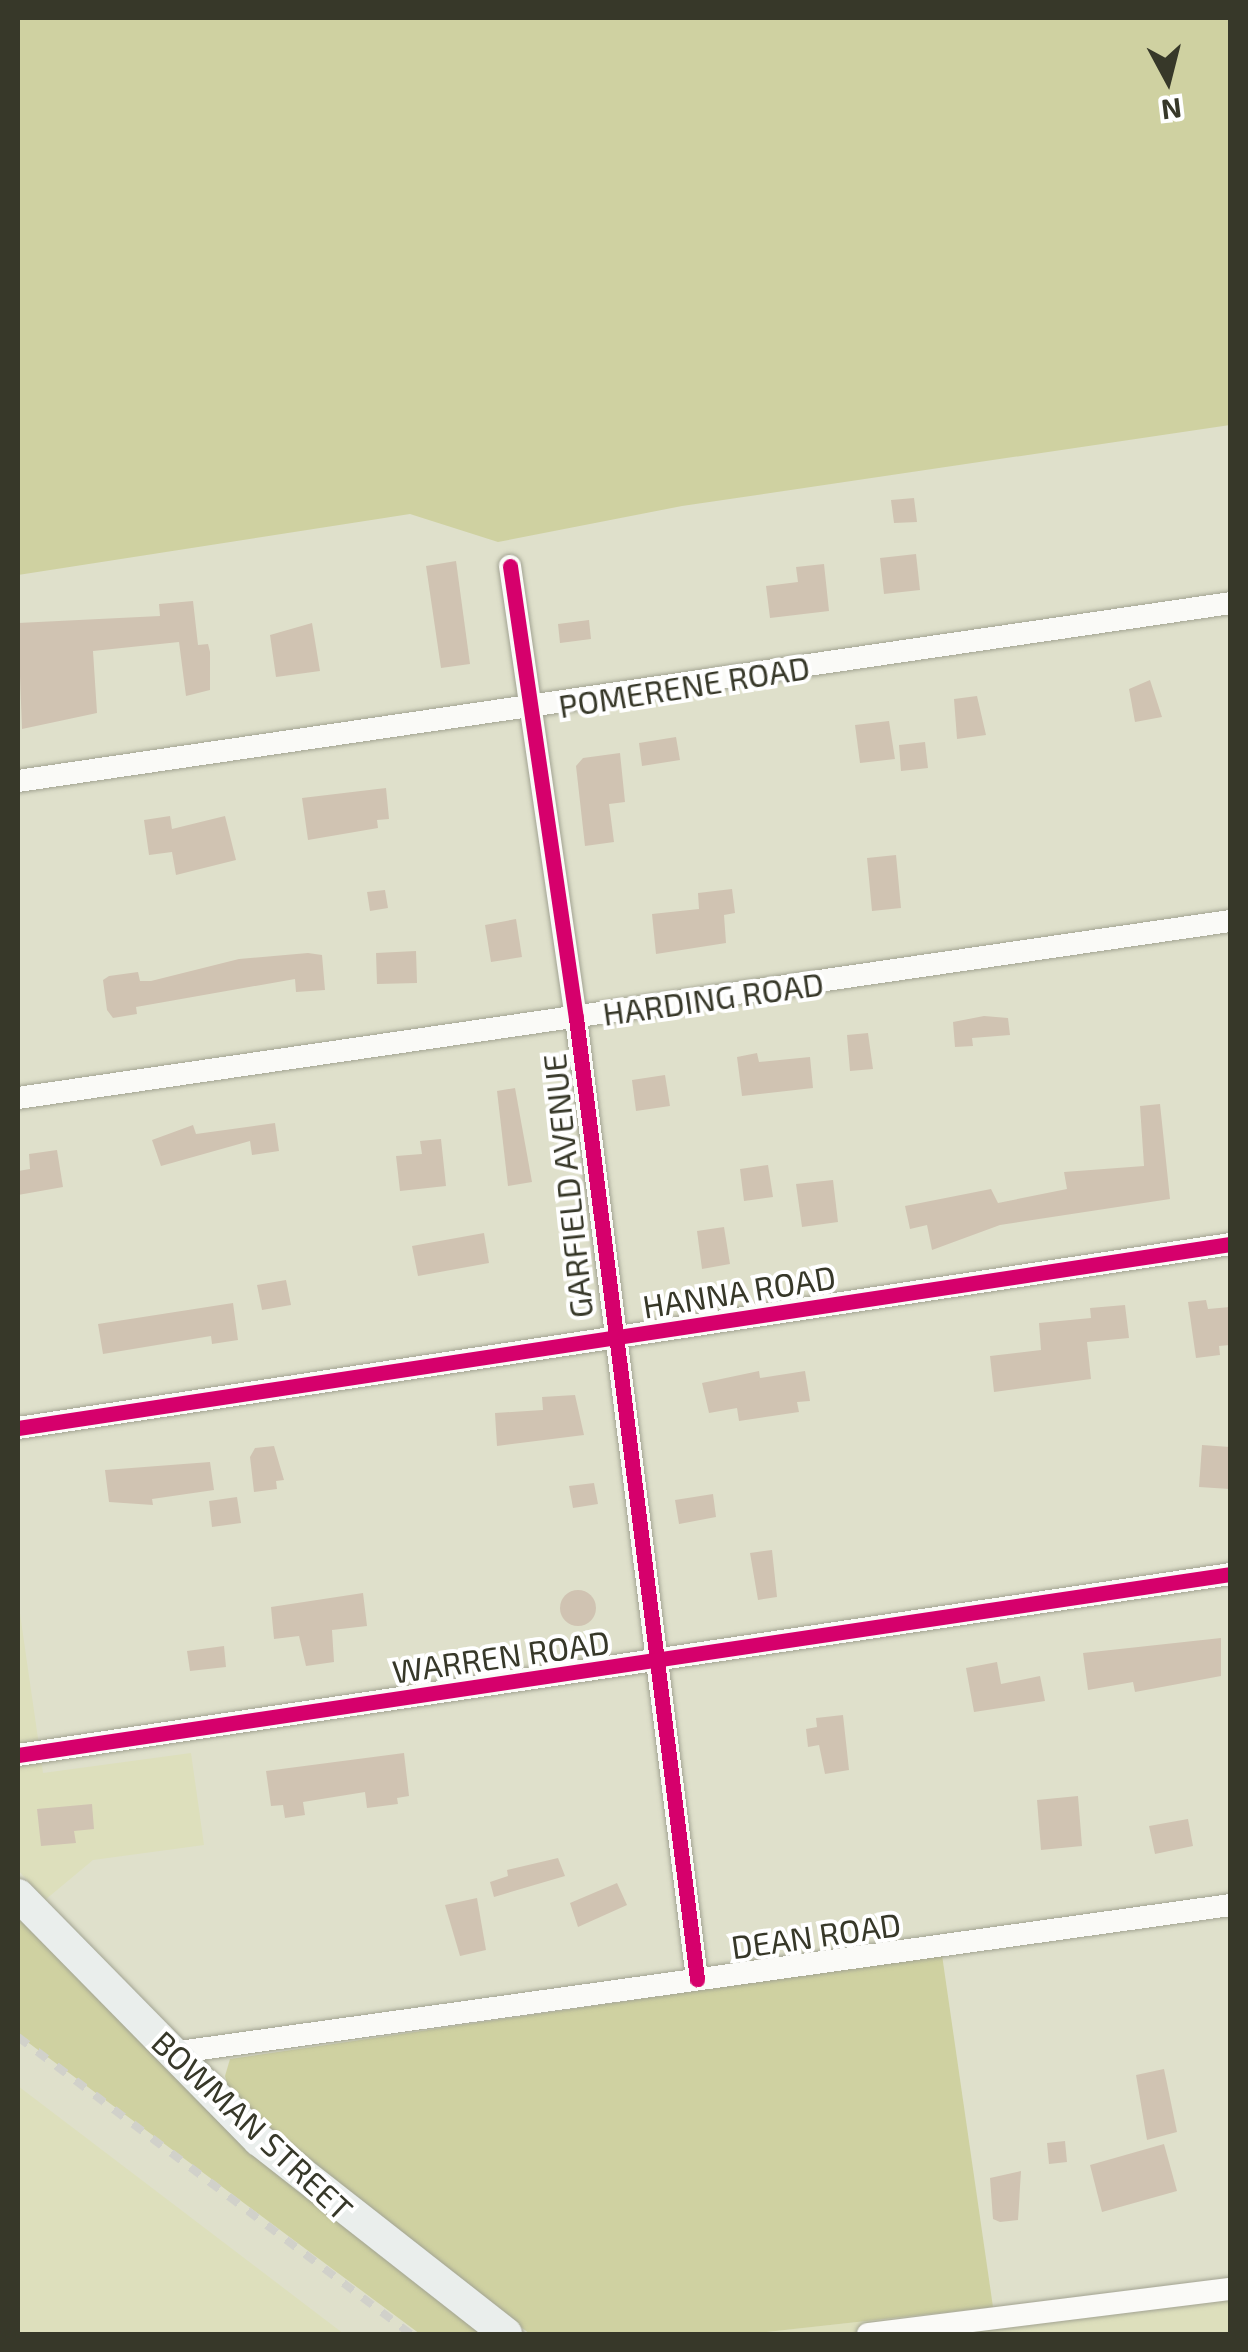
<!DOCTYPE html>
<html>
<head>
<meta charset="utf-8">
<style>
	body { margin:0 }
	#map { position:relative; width:1248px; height:2352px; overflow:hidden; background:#dfe0cb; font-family:"Exo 2",sans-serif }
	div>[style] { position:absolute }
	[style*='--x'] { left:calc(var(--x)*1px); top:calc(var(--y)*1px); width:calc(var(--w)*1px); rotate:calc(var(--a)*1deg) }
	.built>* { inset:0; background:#dddfbc }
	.green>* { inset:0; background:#cfd1a1 }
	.building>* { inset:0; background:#d0c3b2 }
	.round { border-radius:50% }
	.roads { filter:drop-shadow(0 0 2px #a2a392) drop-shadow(0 0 2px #a2a392) }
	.street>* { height:22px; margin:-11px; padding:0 11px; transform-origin:11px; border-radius:11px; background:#fafaf7 }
	.secondary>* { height:32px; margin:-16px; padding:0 16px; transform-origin:16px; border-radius:16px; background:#eaeeec }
	.rail>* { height:8px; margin-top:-4px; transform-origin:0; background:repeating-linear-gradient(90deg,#d1d1ca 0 12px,transparent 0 24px) }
	.cycleway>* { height:15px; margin:-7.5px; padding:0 7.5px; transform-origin:7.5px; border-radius:7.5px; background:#d6006c }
	span { translate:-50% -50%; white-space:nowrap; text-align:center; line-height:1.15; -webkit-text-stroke:8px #fff; paint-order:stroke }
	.street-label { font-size:32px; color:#373829 }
	.frame { position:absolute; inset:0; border:20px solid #373829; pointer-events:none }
	.north { position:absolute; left:1118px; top:30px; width:100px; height:100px; -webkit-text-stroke:8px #fff; paint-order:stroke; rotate:173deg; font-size:28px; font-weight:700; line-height:40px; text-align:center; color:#373829 }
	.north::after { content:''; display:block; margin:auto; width:35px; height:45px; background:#373829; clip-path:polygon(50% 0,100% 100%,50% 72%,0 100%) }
</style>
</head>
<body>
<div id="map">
	<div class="built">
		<i style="clip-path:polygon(18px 1600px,43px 1773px,191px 1753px,204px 1845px,93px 1860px,45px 1900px,18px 1870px)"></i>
		<i style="clip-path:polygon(18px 2086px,344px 2334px,18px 2334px)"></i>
		<i style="clip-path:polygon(1230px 2278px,1230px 2334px,749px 2334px,993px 2307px)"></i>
	</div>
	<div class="green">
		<i style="clip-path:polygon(18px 18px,1230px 18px,1230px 425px,682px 506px,498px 542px,410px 514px,18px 575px)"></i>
		<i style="clip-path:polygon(18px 1913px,254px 2156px,483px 2334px,420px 2334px,18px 2035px)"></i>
		<i style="clip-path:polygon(942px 1955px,993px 2307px,749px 2334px,530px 2334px,311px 2167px,229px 2091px,225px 2076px,230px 2059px)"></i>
	</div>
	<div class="building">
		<i style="clip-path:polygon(914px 498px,917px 522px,894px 523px,891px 500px)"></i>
		<i style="clip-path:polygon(916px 554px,920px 590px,884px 594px,880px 558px)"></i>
		<i style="clip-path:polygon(456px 561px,470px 664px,441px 668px,426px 566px)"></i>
		<i style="clip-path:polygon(824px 564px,829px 611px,770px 618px,766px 586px,798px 582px,796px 567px)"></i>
		<i style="clip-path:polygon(193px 601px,198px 645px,208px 644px,210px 652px,210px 690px,186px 696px,179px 642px,93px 651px,97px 713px,22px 729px,18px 623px,160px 616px,159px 604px)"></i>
		<i style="clip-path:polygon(589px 620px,591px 639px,560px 643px,558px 624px)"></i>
		<i style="clip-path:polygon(312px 623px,320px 671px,276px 677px,270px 635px)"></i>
		<i style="clip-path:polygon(1150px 680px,1162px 717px,1135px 722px,1129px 689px)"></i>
		<i style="clip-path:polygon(977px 696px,986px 735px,957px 739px,954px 699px)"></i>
		<i style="clip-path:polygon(889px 721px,895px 759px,860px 763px,855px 725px)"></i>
		<i style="clip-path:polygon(676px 737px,680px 760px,642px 766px,639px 743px)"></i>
		<i style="clip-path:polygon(925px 742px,928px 768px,901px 771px,899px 745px)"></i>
		<i style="clip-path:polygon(620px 753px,625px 802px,609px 804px,614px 842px,585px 846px,576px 766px,583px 758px)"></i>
		<i style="clip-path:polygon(386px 788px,389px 819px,377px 820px,378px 828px,308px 840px,302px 798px)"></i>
		<i style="clip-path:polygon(170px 816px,172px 829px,225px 816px,236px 860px,176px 875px,172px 852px,149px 855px,144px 820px)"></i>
		<i style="clip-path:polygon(896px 855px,901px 908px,872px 911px,867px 858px)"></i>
		<i style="clip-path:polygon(732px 889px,735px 913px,724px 915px,726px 943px,656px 954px,652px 914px,699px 909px,698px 893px)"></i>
		<i style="clip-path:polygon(385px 890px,388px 908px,370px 911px,367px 892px)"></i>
		<i style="clip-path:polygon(516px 919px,522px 957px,491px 962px,485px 925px)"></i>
		<i style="clip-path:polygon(416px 951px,417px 983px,377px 984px,376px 953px)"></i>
		<i style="clip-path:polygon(308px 953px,322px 955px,325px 990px,296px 992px,295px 979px,136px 1007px,137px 1014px,113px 1018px,107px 1010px,103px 980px,109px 976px,138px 972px,140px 981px,151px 981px,239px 959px)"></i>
		<i style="clip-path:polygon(984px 1016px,1008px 1018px,1010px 1035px,972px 1038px,973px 1046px,955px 1047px,953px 1022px)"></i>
		<i style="clip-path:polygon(868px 1033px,873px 1069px,850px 1071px,847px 1035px)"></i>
		<i style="clip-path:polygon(757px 1053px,759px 1062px,810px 1057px,813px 1088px,742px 1096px,737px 1057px)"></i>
		<i style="clip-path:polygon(665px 1075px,670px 1106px,636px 1111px,632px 1080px)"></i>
		<i style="clip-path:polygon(515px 1088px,532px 1182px,508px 1186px,497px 1091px)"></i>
		<i style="clip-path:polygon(1160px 1104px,1170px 1199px,1000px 1225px,932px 1250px,927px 1225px,910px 1229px,905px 1206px,991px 1189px,998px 1203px,1067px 1189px,1064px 1172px,1144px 1166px,1140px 1106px)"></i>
		<i style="clip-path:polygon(275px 1123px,279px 1151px,252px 1155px,250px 1141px,161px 1166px,152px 1140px,193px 1125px,196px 1134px)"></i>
		<i style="clip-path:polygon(441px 1139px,446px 1186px,400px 1191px,396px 1156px,422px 1154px,420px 1141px)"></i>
		<i style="clip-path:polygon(57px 1150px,63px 1187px,18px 1195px,18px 1171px,30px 1169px,29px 1154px)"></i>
		<i style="clip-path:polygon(768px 1165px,773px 1197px,744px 1201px,740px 1169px)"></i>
		<i style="clip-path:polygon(833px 1180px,838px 1222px,802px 1227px,796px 1184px)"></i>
		<i style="clip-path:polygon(724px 1227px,730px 1264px,702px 1269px,697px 1231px)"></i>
		<i style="clip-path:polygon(484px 1233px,489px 1263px,418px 1276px,412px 1246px)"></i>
		<i style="clip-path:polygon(286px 1280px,291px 1305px,262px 1310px,257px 1285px)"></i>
		<i style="clip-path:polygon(1206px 1300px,1208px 1309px,1230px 1307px,1230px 1345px,1219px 1346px,1220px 1355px,1196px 1358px,1188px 1302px)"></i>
		<i style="clip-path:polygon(233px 1303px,238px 1340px,212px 1344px,211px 1336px,103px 1354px,98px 1324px)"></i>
		<i style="clip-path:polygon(1125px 1305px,1129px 1338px,1087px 1342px,1091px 1379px,994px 1392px,990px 1356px,1041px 1350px,1039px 1323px,1091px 1318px,1090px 1308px)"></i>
		<i style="clip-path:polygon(759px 1371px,760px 1378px,805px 1371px,810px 1401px,797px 1402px,799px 1412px,739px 1421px,737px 1408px,709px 1413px,702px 1383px)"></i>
		<i style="clip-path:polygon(575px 1395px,584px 1435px,497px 1446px,495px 1413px,543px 1410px,542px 1397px)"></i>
		<i style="clip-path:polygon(1202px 1445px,1230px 1447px,1230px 1489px,1199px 1487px)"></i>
		<i style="clip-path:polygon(274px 1446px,284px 1480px,276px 1481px,277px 1489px,254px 1492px,250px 1457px,255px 1448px)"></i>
		<i style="clip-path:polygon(210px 1462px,214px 1490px,152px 1499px,153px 1505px,109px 1502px,105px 1470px)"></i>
		<i style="clip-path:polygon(594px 1483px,598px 1504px,573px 1508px,569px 1486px)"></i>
		<i style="clip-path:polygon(713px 1494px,716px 1517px,679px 1524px,675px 1500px)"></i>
		<i style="clip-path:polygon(237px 1497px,241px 1523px,212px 1527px,209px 1501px)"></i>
		<i style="clip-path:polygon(772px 1550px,777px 1597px,758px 1600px,750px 1553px)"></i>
		<i class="round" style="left:560px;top:1590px;width:36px;height:36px"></i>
		<i style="clip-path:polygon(363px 1593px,367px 1626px,332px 1630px,334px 1662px,306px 1666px,299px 1636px,274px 1639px,271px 1607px)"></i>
		<i style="clip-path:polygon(1221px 1638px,1221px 1676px,1135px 1692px,1133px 1682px,1088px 1690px,1083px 1653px)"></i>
		<i style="clip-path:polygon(224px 1646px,226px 1667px,190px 1671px,187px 1651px)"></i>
		<i style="clip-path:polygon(997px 1662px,1001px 1684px,1040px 1676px,1045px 1701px,974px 1712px,966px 1668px)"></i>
		<i style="clip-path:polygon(843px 1715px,849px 1770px,825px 1774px,819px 1745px,808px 1747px,806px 1729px,817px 1727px,816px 1718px)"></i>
		<i style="clip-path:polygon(404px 1753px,409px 1796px,397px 1798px,398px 1804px,367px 1808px,365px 1792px,303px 1802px,305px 1815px,285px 1818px,283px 1805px,271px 1806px,266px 1771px)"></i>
		<i style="clip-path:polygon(1078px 1796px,1082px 1846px,1041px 1850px,1037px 1800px)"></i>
		<i style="clip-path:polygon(92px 1804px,94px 1829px,74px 1831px,76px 1843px,41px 1846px,37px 1809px)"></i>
		<i style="clip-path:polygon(1188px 1819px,1193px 1846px,1155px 1854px,1149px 1826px)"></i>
		<i style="clip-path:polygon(558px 1858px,565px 1876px,494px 1897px,490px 1882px,508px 1876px,507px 1870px)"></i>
		<i style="clip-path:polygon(617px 1883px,627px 1905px,578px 1927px,570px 1903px)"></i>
		<i style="clip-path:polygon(477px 1898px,486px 1950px,460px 1956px,445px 1905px)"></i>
		<i style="clip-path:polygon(1164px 2069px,1177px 2132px,1147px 2140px,1136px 2075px)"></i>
		<i style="clip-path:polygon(1065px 2141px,1067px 2162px,1049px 2164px,1047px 2143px)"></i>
		<i style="clip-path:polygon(1164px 2144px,1177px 2191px,1102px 2212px,1090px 2165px)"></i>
		<i style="clip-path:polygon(1021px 2171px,1018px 2220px,1000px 2222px,993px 2219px,990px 2178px)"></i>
	</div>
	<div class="roads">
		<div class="street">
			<i style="--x:510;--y:566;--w:457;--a:81.7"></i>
			<i style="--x:576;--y:1018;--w:969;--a:82.82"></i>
			<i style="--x:18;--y:781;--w:1225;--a:-8.35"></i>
			<i style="--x:18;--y:1098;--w:1225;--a:-8.31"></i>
			<i style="--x:18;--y:1428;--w:1226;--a:-8.63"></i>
			<i style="--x:18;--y:1755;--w:1225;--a:-8.49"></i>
			<i style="--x:172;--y:2053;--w:1068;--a:-7.96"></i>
			<i style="--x:868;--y:2334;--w:365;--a:-7.1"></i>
		</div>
		<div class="secondary">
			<i style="--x:18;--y:1895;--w:344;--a:45.5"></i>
			<i style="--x:259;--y:2140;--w:314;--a:38.1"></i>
		</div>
	</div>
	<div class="rail">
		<i style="--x:18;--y:2037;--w:493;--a:37.1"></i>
	</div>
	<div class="cycleway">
		<i style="--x:510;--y:566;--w:457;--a:81.7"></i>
		<i style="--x:576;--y:1018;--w:969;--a:82.82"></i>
		<i style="--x:18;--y:1428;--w:1226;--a:-8.63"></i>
		<i style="--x:18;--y:1755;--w:1225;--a:-8.49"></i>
	</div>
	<div class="street-label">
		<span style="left:684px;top:686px;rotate:-9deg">POMERENE ROAD</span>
		<span style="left:713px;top:998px;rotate:-8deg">HARDING ROAD</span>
		<span style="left:567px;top:1186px;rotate:-96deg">GARFIELD AVENUE</span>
		<span style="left:739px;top:1291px;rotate:-9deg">HANNA ROAD</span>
		<span style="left:501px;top:1656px;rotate:-8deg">WARREN ROAD</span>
		<span style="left:816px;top:1935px;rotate:-8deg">DEAN ROAD</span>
		<span style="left:253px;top:2125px;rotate:43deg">BOWMAN STREET</span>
	</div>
	<div class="frame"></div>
	<div class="north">N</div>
</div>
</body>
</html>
